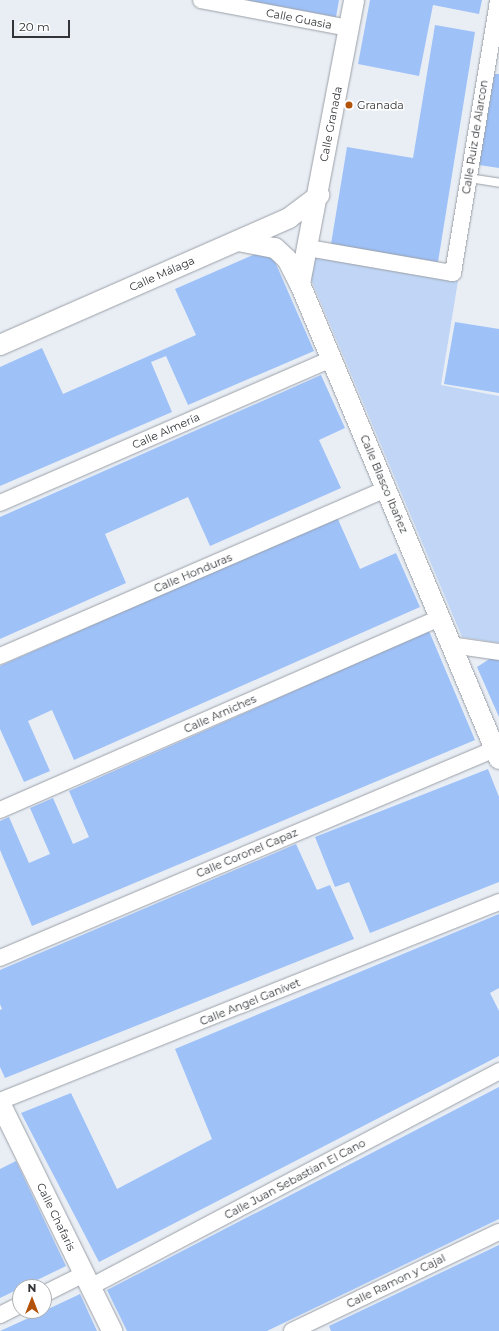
<!DOCTYPE html>
<html>
<head>
<meta charset="utf-8">
<style>
	body { margin:0 }
	#map { position:relative; width:499px; height:1331px; overflow:hidden; background:#e9eef5; font-family:Montserrat,sans-serif }
	div>[style] { position:absolute }
	[style*='--x'] { left:calc(var(--x)*1px); top:calc(var(--y)*1px); width:calc(var(--w)*1px); rotate:calc(var(--a)*1deg) }
	.green>* { inset:0; background:#c1d6f6 }
	.building>* { inset:0; background:#9ec1f8 }
	.roads { filter:drop-shadow(0 0 1px #9a9fa6) drop-shadow(0 0 1px #9a9fa6) }
	.service>* { height:8px; margin:-4px; padding:0 4px; transform-origin:4px; border-radius:4px; background:#fff }
	.minor>* { height:16px; margin:-8px; padding:0 8px; transform-origin:8px; border-radius:8px; background:#fff }
	.tertiary>* { height:20px; margin:-10px; padding:0 10px; transform-origin:10px; border-radius:10px; background:#fff }
	.dots>* { width:11px; height:11px; translate:-50% -50%; box-sizing:border-box; border:2px solid #fff; border-radius:50% }
	span { translate:-50% -50%; white-space:nowrap; text-align:center; line-height:1.15; -webkit-text-stroke:3px #fff; paint-order:stroke }
	.street-label { font-size:11px; color:#323437 }
	.poi-label { font-size:11px; color:#323437 }
	.left { translate:0 -50%; text-align:left }
	.north { position:absolute; left:12px; top:1279px; width:40px; height:40px; box-sizing:border-box; background:#fff; border:1px solid #adaeaf; border-radius:50%; rotate:0deg; font-size:11px; font-weight:700; line-height:16px; text-align:center; color:#323437 }
	.north::after { content:''; display:block; margin:auto; width:14px; height:18px; background:#b3530a; clip-path:polygon(50% 0,100% 100%,50% 72%,0 100%) }
	.scale { position:absolute; left:12px; top:20px; width:58px; height:18px; box-sizing:border-box; border:2px solid #323437; border-top:0; padding-left:5px; font-size:12px; line-height:14px; white-space:nowrap; color:#323437; -webkit-text-stroke:3px #fff; paint-order:stroke }
</style>
</head>
<body>
<div id="map">
	<div class="green">
		<i style="clip-path:polygon(313px 255px,458px 281px,441px 385px,499px 396px,499px 643px,462px 637px,310px 277px)"></i>
	</div>
	<div class="building">
		<i style="clip-path:polygon(246px 0,339px 0,336px 17px)"></i>
		<i style="clip-path:polygon(370px 0,482px 0,479px 14px,433px 5px,419px 76px,358px 64px)"></i>
		<i style="clip-path:polygon(435px 25px,475px 32px,438px 262px,331px 244px,347px 147px,413px 158px)"></i>
		<i style="clip-path:polygon(494px 74px,499px 74px,499px 168px,479px 165px)"></i>
		<i style="clip-path:polygon(269px 248px,314px 351px,188px 405px,166px 356px,151px 362px,172px 412px,0 486px,0 367px,42px 348px,63px 394px,196px 335px,175px 289px)"></i>
		<i style="clip-path:polygon(455px 322px,499px 329px,499px 393px,444px 384px)"></i>
		<i style="clip-path:polygon(321px 375px,345px 428px,319px 440px,341px 488px,210px 546px,188px 497px,105px 534px,126px 583px,0 639px,0 517px)"></i>
		<i style="clip-path:polygon(337px 517px,360px 569px,396px 553px,420px 607px,74px 760px,52px 710px,28px 721px,50px 771px,24px 782px,0 729px,0 666px)"></i>
		<i style="clip-path:polygon(429px 631px,475px 740px,32px 926px,0 850px,0 821px,9px 817px,29px 863px,50px 854px,30px 808px,53px 798px,73px 844px,89px 837px,69px 791px)"></i>
		<i style="clip-path:polygon(491px 658px,499px 660px,499px 717px,477px 667px)"></i>
		<i style="clip-path:polygon(488px 769px,499px 797px,499px 882px,370px 933px,349px 882px,335px 887px,315px 837px)"></i>
		<i style="clip-path:polygon(296px 844px,317px 890px,330px 885px,354px 939px,5px 1078px,0 1067px,0 1010px,2px 1009px,0 1004px,0 970px)"></i>
		<i style="clip-path:polygon(499px 914px,499px 988px,490px 993px,499px 1011px,499px 1056px,99px 1262px,21px 1113px,71px 1093px,117px 1189px,212px 1139px,175px 1049px)"></i>
		<i style="clip-path:polygon(499px 1087px,499px 1219px,267px 1331px,127px 1331px,107px 1290px)"></i>
		<i style="clip-path:polygon(16px 1161px,66px 1266px,0 1298px,0 1169px)"></i>
		<i style="clip-path:polygon(499px 1245px,499px 1331px,331px 1331px,329px 1326px)"></i>
		<i style="clip-path:polygon(80px 1294px,97px 1331px,0 1331px,44px 1311px)"></i>
	</div>
	<div class="roads">
		<div class="service">
			<i style="--x:469;--y:178;--w:30;--a:9"></i>
		</div>
		<div class="minor">
			<i style="--x:201;--y:0;--w:151;--a:10.7"></i>
			<i style="--x:308;--y:248;--w:147;--a:9.8"></i>
			<i style="--x:453;--y:273;--w:277;--a:-80.6"></i>
			<i style="--x:0;--y:503;--w:361;--a:-23.5"></i>
			<i style="--x:451;--y:645;--w:49;--a:8.3"></i>
			<i style="--x:0;--y:656;--w:421;--a:-23.4"></i>
			<i style="--x:0;--y:810;--w:480;--a:-23.6"></i>
			<i style="--x:0;--y:958;--w:537;--a:-22.89"></i>
			<i style="--x:0;--y:1101;--w:537;--a:-21.74"></i>
			<i style="--x:90;--y:1287;--w:463;--a:-27.8"></i>
			<i style="--x:44;--y:1294;--w:45;--a:-26.6"></i>
			<i style="--x:0;--y:1315;--w:22;--a:-27"></i>
			<i style="--x:292;--y:1331;--w:229;--a:-25.6"></i>
		</div>
		<div class="tertiary">
			<i style="--x:238;--y:241;--w:38;--a:11"></i>
			<i style="--x:275;--y:248;--w:16;--a:43"></i>
			<i style="--x:287;--y:259;--w:28;--a:63"></i>
			<i style="--x:300;--y:284;--w:515;--a:67.27"></i>
			<i style="--x:300;--y:284;--w:289;--a:-79.2"></i>
			<i style="--x:0;--y:345;--w:316;--a:-23.7"></i>
			<i style="--x:289;--y:218;--w:38;--a:-37"></i>
			<i style="--x:0;--y:1103;--w:254;--a:63.8"></i>
		</div>
	</div>
	<div class="dots">
		<i style="left:349px;top:105px;background:#b3530a"></i>
	</div>
	<div class="street-label">
		<span style="left:299px;top:19px;rotate:11deg">Calle Guasia</span>
		<span style="left:331px;top:124px;rotate:-79deg">Calle Granada</span>
		<span style="left:475px;top:137px;rotate:-81deg">Calle Ruiz de Alarcon</span>
		<span style="left:162px;top:274px;rotate:-24deg">Calle Málaga</span>
		<span style="left:166px;top:431px;rotate:-24deg">Calle Almería</span>
		<span style="left:384px;top:484px;rotate:67deg">Calle Blasco Ibañez</span>
		<span style="left:193px;top:573px;rotate:-23deg">Calle Honduras</span>
		<span style="left:220px;top:714px;rotate:-24deg">Calle Arniches</span>
		<span style="left:247px;top:853px;rotate:-23deg">Calle Coronel Capaz</span>
		<span style="left:250px;top:1002px;rotate:-22deg">Calle Angel Ganivet</span>
		<span style="left:295px;top:1179px;rotate:-28deg">Calle Juan Sebastian El Cano</span>
		<span style="left:56px;top:1217px;rotate:64deg">Calle Chafaris</span>
		<span style="left:396px;top:1281px;rotate:-26deg">Calle Ramon y Cajal</span>
	</div>
	<div class="poi-label">
		<span class="left" style="left:357px;top:105px">Granada</span>
	</div>
	<div class="north">N</div>
	<div class="scale">20 m</div>
</div>
</body>
</html>
